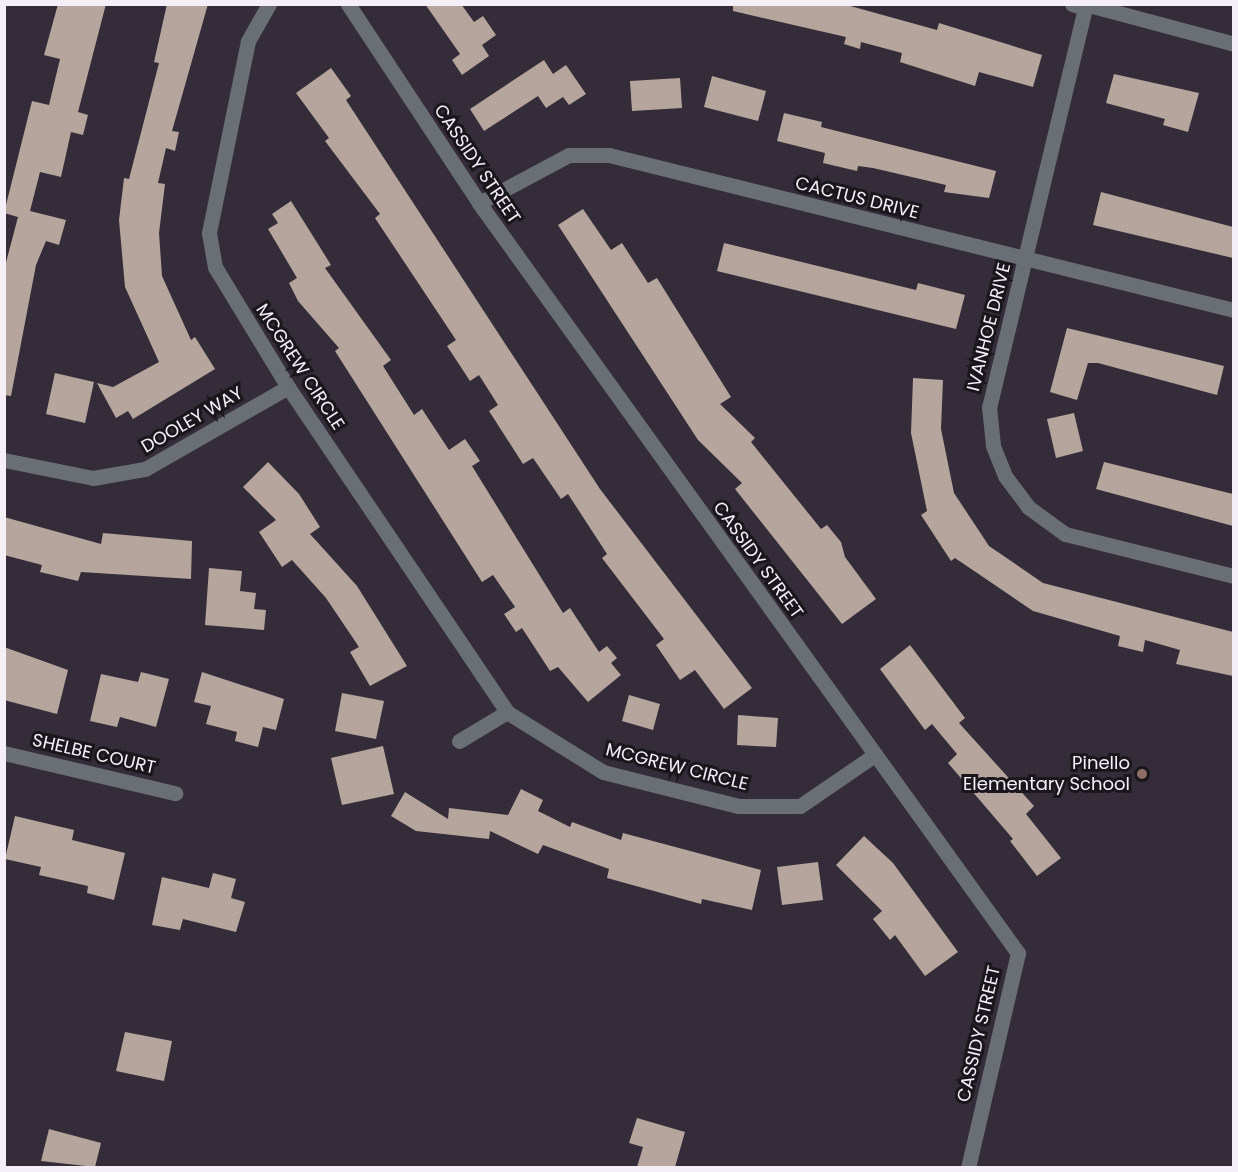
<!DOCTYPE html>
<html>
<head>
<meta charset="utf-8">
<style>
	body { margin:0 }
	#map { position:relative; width:1238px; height:1172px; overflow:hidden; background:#342d39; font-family:Poppins,sans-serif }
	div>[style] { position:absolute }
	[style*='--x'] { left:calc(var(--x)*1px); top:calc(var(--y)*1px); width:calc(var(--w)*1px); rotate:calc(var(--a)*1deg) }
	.building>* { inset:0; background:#b6a59c }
	.minor>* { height:15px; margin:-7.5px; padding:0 7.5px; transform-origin:7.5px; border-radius:7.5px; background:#696f74 }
	.tertiary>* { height:15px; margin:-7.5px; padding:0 7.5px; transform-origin:7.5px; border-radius:7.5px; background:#696f74 }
	.dots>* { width:16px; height:16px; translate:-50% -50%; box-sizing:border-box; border:3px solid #1a171c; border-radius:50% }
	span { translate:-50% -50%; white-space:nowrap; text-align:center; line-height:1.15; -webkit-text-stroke:6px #1a171c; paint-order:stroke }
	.street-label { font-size:18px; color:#f5f0f8 }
	.poi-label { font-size:18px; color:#f5f0f8 }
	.right { translate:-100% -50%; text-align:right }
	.frame { position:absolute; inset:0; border:6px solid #f5f0f8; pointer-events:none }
</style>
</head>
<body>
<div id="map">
	<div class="building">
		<i style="clip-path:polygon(58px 4px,106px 4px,78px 112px,88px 115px,83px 135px,71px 132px,61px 177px,40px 172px,30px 211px,66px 220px,59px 245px,46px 241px,36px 265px,11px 396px,4px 395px,4px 270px,18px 217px,4px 213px,32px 101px,49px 105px,60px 59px,44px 55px)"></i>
		<i style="clip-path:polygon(167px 4px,208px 4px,172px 131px,179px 132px,175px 151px,166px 148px,158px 183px,165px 184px,159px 233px,162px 276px,191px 340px,195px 337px,215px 369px,133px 419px,128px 411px,116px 418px,97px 383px,113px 387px,159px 362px,125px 287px,119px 220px,124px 178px,129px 179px,159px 63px,154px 62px)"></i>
		<i style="clip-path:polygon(425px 4px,461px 4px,474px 22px,483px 16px,496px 35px,482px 45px,489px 56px,462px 75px,452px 60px,460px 54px)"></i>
		<i style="clip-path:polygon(733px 4px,843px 4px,937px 30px,939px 23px,1042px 55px,1033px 87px,979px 72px,975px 86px,900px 62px,902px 53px,861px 42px,860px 49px,844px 44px,846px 37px,733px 11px)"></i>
		<i style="clip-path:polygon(544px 60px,553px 74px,566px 65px,586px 94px,569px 105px,563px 97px,546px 108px,538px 96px,484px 131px,470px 109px)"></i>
		<i style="clip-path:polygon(331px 68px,351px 96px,346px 100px,600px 489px,752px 688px,724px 709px,695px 670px,680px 680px,656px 645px,664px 639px,602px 558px,607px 554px,568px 494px,561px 499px,533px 458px,523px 464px,489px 411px,498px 405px,479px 375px,470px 381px,447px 346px,456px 340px,375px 218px,380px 214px,325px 141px,329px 138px,296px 93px)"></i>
		<i style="clip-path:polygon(1114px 74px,1199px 93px,1188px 132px,1163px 125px,1165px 119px,1106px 103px)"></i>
		<i style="clip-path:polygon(712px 76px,766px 91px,758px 121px,704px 107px)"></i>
		<i style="clip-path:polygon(680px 78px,682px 108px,632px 111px,630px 81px)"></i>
		<i style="clip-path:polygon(784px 113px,822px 122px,821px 127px,996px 171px,989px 198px,944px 192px,946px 185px,873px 168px,858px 166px,857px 171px,823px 163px,825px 153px,777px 141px)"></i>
		<i style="clip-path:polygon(1101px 192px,1233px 227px,1233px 258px,1093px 225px)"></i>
		<i style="clip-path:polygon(291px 201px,331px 265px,325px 268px,391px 360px,383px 366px,414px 415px,422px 409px,449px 450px,465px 439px,480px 461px,472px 466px,563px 613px,570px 608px,599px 652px,607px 646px,617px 658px,611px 663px,621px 675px,588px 702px,558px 667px,550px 671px,522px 628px,516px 632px,504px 614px,515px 607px,493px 575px,482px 582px,335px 351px,339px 348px,298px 301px,289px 283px,297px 278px,268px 229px,278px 223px,272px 214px)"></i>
		<i style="clip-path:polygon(583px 209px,611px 250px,622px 243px,648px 283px,657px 278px,731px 397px,720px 404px,755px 438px,751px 442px,821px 529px,827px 525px,841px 542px,845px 557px,876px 599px,842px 624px,735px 489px,742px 483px,698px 440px,558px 225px)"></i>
		<i style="clip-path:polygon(724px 243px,916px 290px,918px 283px,965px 295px,956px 329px,717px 271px)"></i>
		<i style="clip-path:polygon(1067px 328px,1224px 366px,1217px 395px,1098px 363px,1088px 363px,1077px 400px,1050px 392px)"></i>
		<i style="clip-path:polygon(55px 373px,94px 382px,85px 423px,46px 414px)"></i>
		<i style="clip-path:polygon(913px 378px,943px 380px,941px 429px,954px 493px,989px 546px,1043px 583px,1233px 632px,1233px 676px,1176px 664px,1180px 650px,1145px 640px,1143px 652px,1118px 646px,1120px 636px,1033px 611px,955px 558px,951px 561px,921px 515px,927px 511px,911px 433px)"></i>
		<i style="clip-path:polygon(1074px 413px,1083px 451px,1056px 458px,1047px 419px)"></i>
		<i style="clip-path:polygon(268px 462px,299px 494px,320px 527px,310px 534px,357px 586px,407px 666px,370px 686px,350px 652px,359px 647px,326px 598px,292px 560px,282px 567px,259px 532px,276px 520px,243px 487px)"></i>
		<i style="clip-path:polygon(1104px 462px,1233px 494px,1233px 526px,1096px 489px)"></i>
		<i style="clip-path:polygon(4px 517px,101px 544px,103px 533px,192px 541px,191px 579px,81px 572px,78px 581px,40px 572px,42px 565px,4px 555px)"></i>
		<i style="clip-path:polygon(209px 568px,242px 571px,240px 591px,256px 593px,254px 609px,266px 610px,264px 630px,205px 625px)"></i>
		<i style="clip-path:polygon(910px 645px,965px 718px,959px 723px,1034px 806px,1026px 814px,1061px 858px,1037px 876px,1010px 841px,1013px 839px,948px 763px,957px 754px,932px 724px,925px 730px,880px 669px)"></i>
		<i style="clip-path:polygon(4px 647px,68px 670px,57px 714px,4px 700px)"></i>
		<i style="clip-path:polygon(141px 672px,169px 679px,156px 727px,120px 717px,117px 727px,90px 721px,101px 674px,138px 682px)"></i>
		<i style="clip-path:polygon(202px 672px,284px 699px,276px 730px,263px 727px,258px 747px,235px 741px,237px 732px,206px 724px,211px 706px,194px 702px)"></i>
		<i style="clip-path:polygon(342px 693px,384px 701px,376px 739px,335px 731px)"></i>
		<i style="clip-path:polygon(629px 695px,660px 704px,653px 730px,622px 721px)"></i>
		<i style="clip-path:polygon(738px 715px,778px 718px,776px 747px,737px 745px)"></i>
		<i style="clip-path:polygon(383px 746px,394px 794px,342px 805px,331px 758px)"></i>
		<i style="clip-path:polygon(521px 789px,543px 800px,538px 811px,570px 827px,572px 822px,621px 840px,623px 833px,761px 870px,752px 910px,702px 899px,701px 904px,607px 878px,609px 869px,543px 845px,538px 854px,490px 831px,489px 839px,416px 831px,391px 816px,405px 792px,448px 819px,449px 808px,508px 815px)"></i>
		<i style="clip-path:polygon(15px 816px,74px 830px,72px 840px,125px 853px,114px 900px,87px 893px,88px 886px,39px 875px,41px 867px,5px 859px)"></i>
		<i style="clip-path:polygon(864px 836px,893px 863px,958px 952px,925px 976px,895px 935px,890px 940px,873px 919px,882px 911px,836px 865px)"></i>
		<i style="clip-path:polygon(818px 862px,823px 900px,782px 905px,777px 867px)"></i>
		<i style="clip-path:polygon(213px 873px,236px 879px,231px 898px,245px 902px,236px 932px,183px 919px,180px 930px,152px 925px,162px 877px,209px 888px)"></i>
		<i style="clip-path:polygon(125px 1032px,172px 1041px,164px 1081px,116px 1071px)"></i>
		<i style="clip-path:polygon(637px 1118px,685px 1132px,675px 1167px,637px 1167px,643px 1147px,629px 1143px)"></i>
		<i style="clip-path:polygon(49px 1129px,101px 1143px,95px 1167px,41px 1161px)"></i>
	</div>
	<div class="minor">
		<i style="--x:269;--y:4;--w:43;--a:119.6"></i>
		<i style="--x:248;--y:41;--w:196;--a:101.5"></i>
		<i style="--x:209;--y:233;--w:35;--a:80"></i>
		<i style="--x:215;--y:267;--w:140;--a:58.7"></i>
		<i style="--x:288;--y:387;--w:392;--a:56"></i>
		<i style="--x:507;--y:712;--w:113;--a:32"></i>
		<i style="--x:603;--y:772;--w:139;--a:14.1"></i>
		<i style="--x:738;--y:806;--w:62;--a:0"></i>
		<i style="--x:800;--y:806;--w:88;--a:-34.4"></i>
		<i style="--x:348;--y:4;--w:238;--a:56.6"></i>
		<i style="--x:479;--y:203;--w:924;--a:54.3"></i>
		<i style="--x:1018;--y:953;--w:221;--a:103.1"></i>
		<i style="--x:1085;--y:4;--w:154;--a:15"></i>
		<i style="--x:479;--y:203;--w:102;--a:-28.1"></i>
		<i style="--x:569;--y:155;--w:40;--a:0"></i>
		<i style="--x:609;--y:155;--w:644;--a:13.93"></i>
		<i style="--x:4;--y:460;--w:91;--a:11.4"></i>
		<i style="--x:93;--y:478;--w:53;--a:-9.8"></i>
		<i style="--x:145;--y:469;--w:165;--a:-29.8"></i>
		<i style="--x:459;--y:741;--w:56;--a:-31.1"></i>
		<i style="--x:4;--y:753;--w:176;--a:13.2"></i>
	</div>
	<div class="tertiary">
		<i style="--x:1072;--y:4;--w:14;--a:17"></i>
		<i style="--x:1085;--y:8;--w:410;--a:103.5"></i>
		<i style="--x:989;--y:407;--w:39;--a:84"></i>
		<i style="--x:993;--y:446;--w:32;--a:68"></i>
		<i style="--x:1005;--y:476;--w:39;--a:53"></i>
		<i style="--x:1028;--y:507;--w:46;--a:36.1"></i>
		<i style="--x:1065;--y:534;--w:174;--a:14"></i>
	</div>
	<div class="dots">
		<i style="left:1142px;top:774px;background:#8d6e63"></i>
	</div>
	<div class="street-label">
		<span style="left:477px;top:164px;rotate:56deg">CASSIDY STREET</span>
		<span style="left:857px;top:198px;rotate:14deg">CACTUS DRIVE</span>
		<span style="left:989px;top:327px;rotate:-76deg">IVANHOE DRIVE</span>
		<span style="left:300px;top:367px;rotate:57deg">MCGREW CIRCLE</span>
		<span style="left:192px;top:420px;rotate:-30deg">DOOLEY WAY</span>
		<span style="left:758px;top:560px;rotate:54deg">CASSIDY STREET</span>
		<span style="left:94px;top:754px;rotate:13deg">SHELBE COURT</span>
		<span style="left:677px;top:767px;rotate:14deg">MCGREW CIRCLE</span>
		<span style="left:979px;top:1034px;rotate:-77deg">CASSIDY STREET</span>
	</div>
	<div class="poi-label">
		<span class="right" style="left:1130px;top:774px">Pinello<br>Elementary School</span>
	</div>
	<div class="frame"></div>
</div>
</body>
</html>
